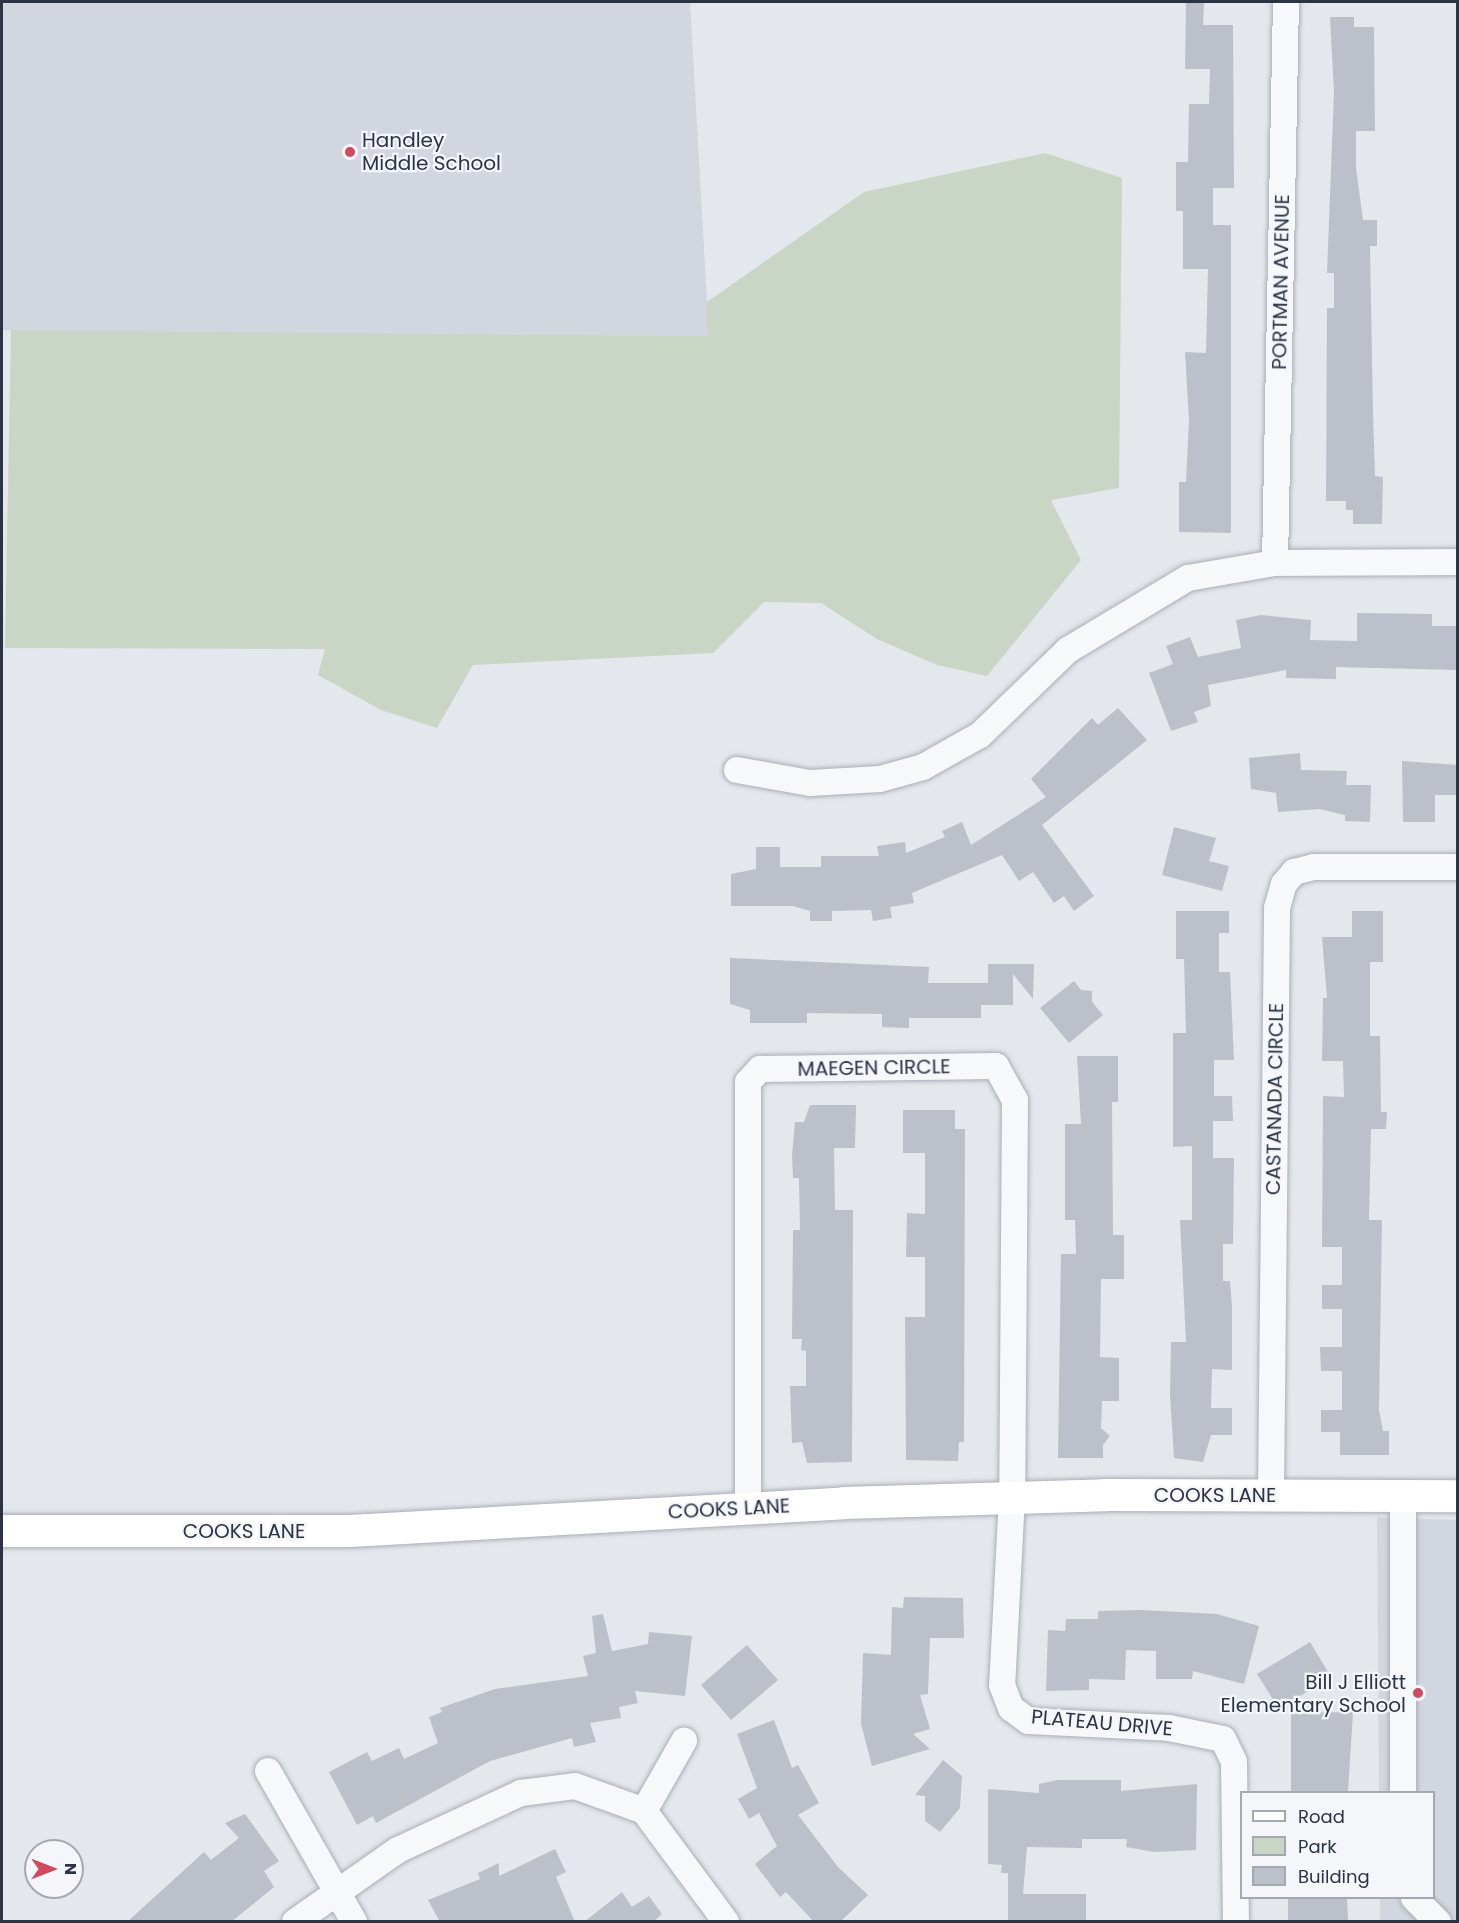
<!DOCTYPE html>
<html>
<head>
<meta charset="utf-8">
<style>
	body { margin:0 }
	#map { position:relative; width:1459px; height:1923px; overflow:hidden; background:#e4e7ec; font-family:Poppins,sans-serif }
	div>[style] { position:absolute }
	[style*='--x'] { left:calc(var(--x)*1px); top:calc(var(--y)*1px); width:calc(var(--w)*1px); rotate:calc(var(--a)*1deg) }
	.built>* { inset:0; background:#d2d6de }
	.green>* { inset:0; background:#c9d6c5 }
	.building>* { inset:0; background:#bbc0ca }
	.roads { filter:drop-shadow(0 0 2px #a9aeb7) drop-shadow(0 0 2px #a9aeb7) }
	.minor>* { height:26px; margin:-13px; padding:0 13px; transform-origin:13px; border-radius:13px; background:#f7f8fa }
	.major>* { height:32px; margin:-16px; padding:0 16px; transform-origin:16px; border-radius:16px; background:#fff }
	.dots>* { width:16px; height:16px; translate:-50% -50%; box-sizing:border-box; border:3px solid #f4f6f9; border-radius:50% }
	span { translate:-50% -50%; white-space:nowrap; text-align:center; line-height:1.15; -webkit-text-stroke:4.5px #f4f6f9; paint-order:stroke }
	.poi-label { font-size:20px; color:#2b3445 }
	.left { translate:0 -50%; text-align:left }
	.right { translate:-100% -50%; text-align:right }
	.street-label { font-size:20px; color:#2b3445 }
	.frame { position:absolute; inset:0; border:3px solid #2b3445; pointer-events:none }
	.legend { position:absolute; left:1240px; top:1791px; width:195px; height:108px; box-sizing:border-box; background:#f4f6f9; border:2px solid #a4a8b1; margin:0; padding:8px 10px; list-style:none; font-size:18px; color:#2b3445 }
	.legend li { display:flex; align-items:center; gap:12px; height:30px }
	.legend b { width:30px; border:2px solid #a4a8b1 }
	.north { position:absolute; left:24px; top:1839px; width:60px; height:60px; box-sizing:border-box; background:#f4f6f9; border:2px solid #a4a8b1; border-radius:50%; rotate:90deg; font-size:16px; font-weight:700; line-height:24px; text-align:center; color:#2b3445 }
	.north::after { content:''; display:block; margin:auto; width:21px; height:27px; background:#d1495b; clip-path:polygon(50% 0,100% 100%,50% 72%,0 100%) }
</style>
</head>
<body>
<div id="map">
	<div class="built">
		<i style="clip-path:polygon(2px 2px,690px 2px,709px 336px,2px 330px)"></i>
		<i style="clip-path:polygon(1377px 1517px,1457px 1520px,1457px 1921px,1380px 1921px,1380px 1898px,1434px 1898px,1434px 1792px,1379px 1792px)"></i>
	</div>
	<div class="green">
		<i style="clip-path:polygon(1045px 153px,1122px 178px,1119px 488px,1051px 500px,1081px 560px,987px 676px,937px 665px,877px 639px,821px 603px,764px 602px,713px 653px,473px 665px,437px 728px,381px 710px,318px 675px,325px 649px,5px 648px,11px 330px,708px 336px,707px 302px,864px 192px)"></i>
	</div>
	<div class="building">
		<i style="clip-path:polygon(1186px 2px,1204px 2px,1203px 25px,1233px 25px,1234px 188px,1213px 188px,1213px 225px,1231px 225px,1231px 533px,1179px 532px,1179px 482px,1186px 482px,1189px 420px,1185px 352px,1206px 353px,1208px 269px,1183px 269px,1183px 211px,1176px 211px,1176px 162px,1188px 162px,1189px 104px,1209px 104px,1210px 69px,1185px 69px)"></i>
		<i style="clip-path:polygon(1330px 17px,1354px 17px,1354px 27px,1374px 27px,1375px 131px,1356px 131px,1356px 168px,1363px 220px,1377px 220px,1377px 246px,1370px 246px,1373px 413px,1375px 476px,1383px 477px,1382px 524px,1353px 524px,1353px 510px,1346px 510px,1346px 501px,1326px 501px,1327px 308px,1334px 308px,1334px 273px,1327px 273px,1334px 92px)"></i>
		<i style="clip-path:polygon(1357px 613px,1432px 614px,1432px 626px,1458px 626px,1458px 670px,1336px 667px,1336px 679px,1286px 678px,1286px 670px,1208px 685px,1211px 706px,1194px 712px,1198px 722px,1171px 731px,1149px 673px,1173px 664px,1166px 646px,1190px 637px,1198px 657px,1241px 648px,1236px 620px,1261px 615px,1311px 620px,1310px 640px,1357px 641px)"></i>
		<i style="clip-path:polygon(1118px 708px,1147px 740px,1042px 825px,1094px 896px,1074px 911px,1064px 896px,1054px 903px,1033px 872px,1019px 881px,1002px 855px,912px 893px,914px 903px,890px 907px,892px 918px,873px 921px,871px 910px,832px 911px,832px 921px,810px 921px,810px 911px,793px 906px,731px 906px,731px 874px,756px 869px,756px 847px,780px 847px,780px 867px,821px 867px,821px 856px,879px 856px,877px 846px,905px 842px,906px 853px,945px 837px,942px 831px,962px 822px,971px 845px,1046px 797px,1031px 779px,1092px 718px,1098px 725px)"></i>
		<i style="clip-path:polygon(1300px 753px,1301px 770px,1347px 771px,1346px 785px,1371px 785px,1370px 822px,1345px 821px,1345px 815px,1320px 809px,1278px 812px,1276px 793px,1251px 789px,1249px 758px)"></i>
		<i style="clip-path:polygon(1402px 761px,1458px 765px,1458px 795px,1435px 795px,1435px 822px,1403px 822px)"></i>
		<i style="clip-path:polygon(1174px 827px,1216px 838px,1209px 861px,1229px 866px,1222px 891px,1162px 875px)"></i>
		<i style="clip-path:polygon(1176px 911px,1229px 911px,1229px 933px,1219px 933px,1219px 972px,1230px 972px,1234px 1060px,1214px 1060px,1214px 1096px,1232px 1096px,1233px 1121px,1213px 1121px,1213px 1158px,1234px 1158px,1233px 1244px,1223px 1244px,1223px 1281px,1230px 1281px,1232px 1307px,1232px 1370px,1212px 1369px,1211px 1408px,1232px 1408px,1232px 1435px,1211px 1435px,1203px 1462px,1174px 1458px,1170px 1395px,1171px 1342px,1186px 1342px,1180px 1220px,1192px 1220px,1192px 1146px,1173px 1147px,1173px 1033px,1186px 1033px,1184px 959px,1176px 959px)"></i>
		<i style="clip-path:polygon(1352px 911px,1383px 911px,1383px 962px,1370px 962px,1370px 1036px,1380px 1036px,1381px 1112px,1387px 1112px,1386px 1129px,1371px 1129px,1369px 1220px,1382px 1220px,1379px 1410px,1383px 1431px,1389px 1431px,1389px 1455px,1340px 1455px,1340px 1432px,1321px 1432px,1321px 1410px,1342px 1410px,1342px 1371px,1321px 1371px,1320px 1347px,1342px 1347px,1342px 1309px,1322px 1309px,1322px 1285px,1342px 1285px,1342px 1247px,1322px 1247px,1323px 1096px,1344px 1097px,1343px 1061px,1322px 1061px,1323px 998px,1327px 998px,1322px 937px,1352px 937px)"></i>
		<i style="clip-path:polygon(730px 958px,929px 967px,928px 983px,988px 983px,988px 964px,1034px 964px,1033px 999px,1013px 974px,1013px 1005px,981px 1005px,981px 1018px,909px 1018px,909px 1028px,882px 1027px,882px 1014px,807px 1013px,807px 1023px,750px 1023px,750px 1010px,730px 1004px)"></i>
		<i style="clip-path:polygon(1074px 981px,1081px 990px,1092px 991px,1092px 1002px,1103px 1015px,1069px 1043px,1040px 1008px)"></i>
		<i style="clip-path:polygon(1077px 1056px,1118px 1056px,1118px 1102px,1112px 1102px,1113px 1235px,1124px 1235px,1124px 1279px,1101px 1279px,1100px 1357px,1119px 1358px,1119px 1401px,1102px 1401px,1101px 1428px,1110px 1436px,1103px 1445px,1103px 1458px,1058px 1458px,1061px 1254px,1076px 1254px,1075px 1220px,1065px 1220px,1065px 1124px,1081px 1124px)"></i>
		<i style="clip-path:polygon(810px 1105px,856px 1105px,855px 1148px,834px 1148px,835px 1210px,853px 1210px,852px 1462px,807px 1463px,802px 1442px,792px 1443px,790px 1386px,806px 1386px,806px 1351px,801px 1350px,802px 1339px,792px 1339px,793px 1230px,800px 1230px,799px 1178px,793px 1178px,792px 1155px,795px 1122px,804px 1122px)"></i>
		<i style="clip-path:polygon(903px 1110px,955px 1110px,955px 1129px,965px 1129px,964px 1442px,959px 1442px,958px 1461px,906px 1460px,905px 1317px,925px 1317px,925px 1257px,906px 1257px,907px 1213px,925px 1214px,925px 1153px,903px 1153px)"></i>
		<i style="clip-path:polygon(904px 1597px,963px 1598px,964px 1638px,930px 1638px,928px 1694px,920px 1695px,930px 1729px,913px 1734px,930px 1749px,872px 1766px,861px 1724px,863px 1653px,891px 1655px,892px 1607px,903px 1608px)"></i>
		<i style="clip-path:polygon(1141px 1610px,1217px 1614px,1259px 1626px,1244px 1684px,1193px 1671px,1192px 1679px,1156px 1679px,1156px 1651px,1126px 1650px,1125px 1680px,1089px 1679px,1089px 1690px,1046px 1691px,1048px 1630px,1065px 1631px,1066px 1619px,1098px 1619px,1098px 1611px)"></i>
		<i style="clip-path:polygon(603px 1614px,612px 1651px,648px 1644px,649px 1632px,692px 1636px,685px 1696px,635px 1691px,638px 1703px,619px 1707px,621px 1718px,590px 1723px,596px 1742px,574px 1747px,572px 1738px,490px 1761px,376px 1823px,373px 1816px,357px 1825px,329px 1772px,367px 1752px,372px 1761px,399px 1748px,404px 1759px,438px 1743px,429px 1717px,442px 1712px,440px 1708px,495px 1689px,588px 1676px,583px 1656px,596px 1653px,592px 1616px)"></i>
		<i style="clip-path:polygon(1310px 1642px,1331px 1677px,1279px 1709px,1257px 1674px)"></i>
		<i style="clip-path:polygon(747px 1645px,778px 1680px,731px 1720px,701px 1685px)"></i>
		<i style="clip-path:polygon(1353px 1712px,1348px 1792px,1291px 1792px,1291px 1713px)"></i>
		<i style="clip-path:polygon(774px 1720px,792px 1768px,798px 1765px,819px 1803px,798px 1815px,838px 1867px,868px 1895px,840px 1922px,814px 1922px,786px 1892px,780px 1897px,755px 1864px,777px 1846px,759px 1813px,749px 1819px,738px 1799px,757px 1788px,737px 1734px)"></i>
		<i style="clip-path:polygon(943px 1760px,962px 1776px,960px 1808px,940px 1832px,925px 1821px,925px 1796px,915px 1795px)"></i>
		<i style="clip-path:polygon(1058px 1780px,1121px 1780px,1121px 1791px,1197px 1784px,1196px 1850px,1155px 1852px,1126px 1847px,1127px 1839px,1082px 1839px,1082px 1848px,1027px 1847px,1023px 1894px,1086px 1894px,1086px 1922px,1008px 1922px,1008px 1873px,1001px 1873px,1002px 1865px,988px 1864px,988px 1789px,1039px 1793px,1039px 1784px)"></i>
		<i style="clip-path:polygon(245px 1814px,279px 1861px,264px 1871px,274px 1887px,231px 1922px,127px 1922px,204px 1852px,211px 1860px,239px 1838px,225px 1823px)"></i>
		<i style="clip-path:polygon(555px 1849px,566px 1872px,556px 1877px,575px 1922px,440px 1922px,428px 1900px,480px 1879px,478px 1873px,499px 1863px,499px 1876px)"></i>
		<i style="clip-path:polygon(622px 1892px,632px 1907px,649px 1896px,662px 1914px,653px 1922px,584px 1922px)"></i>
		<i style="clip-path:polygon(1288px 1898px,1347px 1898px,1348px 1922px,1288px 1922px)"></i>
	</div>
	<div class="roads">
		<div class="minor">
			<i style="--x:1275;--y:563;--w:561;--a:-88.88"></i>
			<i style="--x:737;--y:770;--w:74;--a:10.1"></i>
			<i style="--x:810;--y:783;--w:70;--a:-3.3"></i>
			<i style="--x:880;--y:779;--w:45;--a:-15.6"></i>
			<i style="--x:923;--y:767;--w:65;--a:-29.3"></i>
			<i style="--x:980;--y:735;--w:122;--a:-44"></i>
			<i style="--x:1068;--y:650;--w:140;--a:-31"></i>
			<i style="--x:1188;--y:578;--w:88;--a:-9.8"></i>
			<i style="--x:1275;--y:563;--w:183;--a:-0.3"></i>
			<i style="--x:1271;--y:1495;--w:587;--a:-89.41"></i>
			<i style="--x:1277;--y:908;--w:25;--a:-74"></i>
			<i style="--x:1284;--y:884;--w:16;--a:-50"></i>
			<i style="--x:1294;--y:872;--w:21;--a:-14"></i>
			<i style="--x:1314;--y:867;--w:144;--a:0"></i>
			<i style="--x:1403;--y:1496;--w:296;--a:90"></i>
			<i style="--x:748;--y:1508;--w:426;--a:-90"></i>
			<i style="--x:748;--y:1082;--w:18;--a:-47"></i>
			<i style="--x:760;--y:1069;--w:236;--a:-0.7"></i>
			<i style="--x:996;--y:1066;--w:39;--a:61"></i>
			<i style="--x:1015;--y:1100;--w:397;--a:90.4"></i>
			<i style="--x:1012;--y:1497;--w:188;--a:93"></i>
			<i style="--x:1002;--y:1685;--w:25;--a:69"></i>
			<i style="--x:1011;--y:1708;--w:21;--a:37"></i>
			<i style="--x:1028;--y:1721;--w:141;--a:2.8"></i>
			<i style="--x:1169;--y:1728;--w:55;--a:11.5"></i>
			<i style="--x:1223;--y:1739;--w:25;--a:64"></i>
			<i style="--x:1234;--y:1762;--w:160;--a:89.3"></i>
			<i style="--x:268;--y:1771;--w:174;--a:60.3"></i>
			<i style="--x:644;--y:1811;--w:81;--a:-60.3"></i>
			<i style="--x:1414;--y:1898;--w:34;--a:45"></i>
			<i style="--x:295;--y:1922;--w:126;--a:-35"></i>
			<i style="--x:398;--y:1850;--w:136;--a:-24.9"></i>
			<i style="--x:521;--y:1793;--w:54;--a:-7.4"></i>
			<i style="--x:575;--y:1786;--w:73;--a:19.9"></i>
			<i style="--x:644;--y:1811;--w:138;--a:53.5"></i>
		</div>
		<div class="major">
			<i style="--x:2;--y:1531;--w:348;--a:0"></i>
			<i style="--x:350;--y:1531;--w:495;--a:-3.2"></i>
			<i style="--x:844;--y:1503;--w:262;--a:-1.7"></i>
			<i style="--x:1106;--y:1495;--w:352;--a:0.2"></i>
		</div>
	</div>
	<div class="dots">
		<i style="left:350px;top:152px;background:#d1495b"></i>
		<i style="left:1418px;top:1693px;background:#d1495b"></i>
	</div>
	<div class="poi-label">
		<span class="left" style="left:362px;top:152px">Handley<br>Middle School</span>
		<span class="right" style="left:1406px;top:1694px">Bill J Elliott<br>Elementary School</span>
	</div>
	<div class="street-label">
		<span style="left:1281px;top:282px;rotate:-89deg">PORTMAN AVENUE</span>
		<span style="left:874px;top:1068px;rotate:-1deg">MAEGEN CIRCLE</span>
		<span style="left:1275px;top:1099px;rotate:-89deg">CASTANADA CIRCLE</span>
		<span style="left:1215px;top:1495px">COOKS LANE</span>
		<span style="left:729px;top:1509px;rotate:-3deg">COOKS LANE</span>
		<span style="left:244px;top:1531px">COOKS LANE</span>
		<span style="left:1102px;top:1723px;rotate:5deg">PLATEAU DRIVE</span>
	</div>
	<div class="frame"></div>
	<ul class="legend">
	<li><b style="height:8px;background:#fff"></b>Road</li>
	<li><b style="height:16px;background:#c9d6c5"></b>Park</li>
	<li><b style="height:16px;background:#bbc0ca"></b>Building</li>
	</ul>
	<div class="north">N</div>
</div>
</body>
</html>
